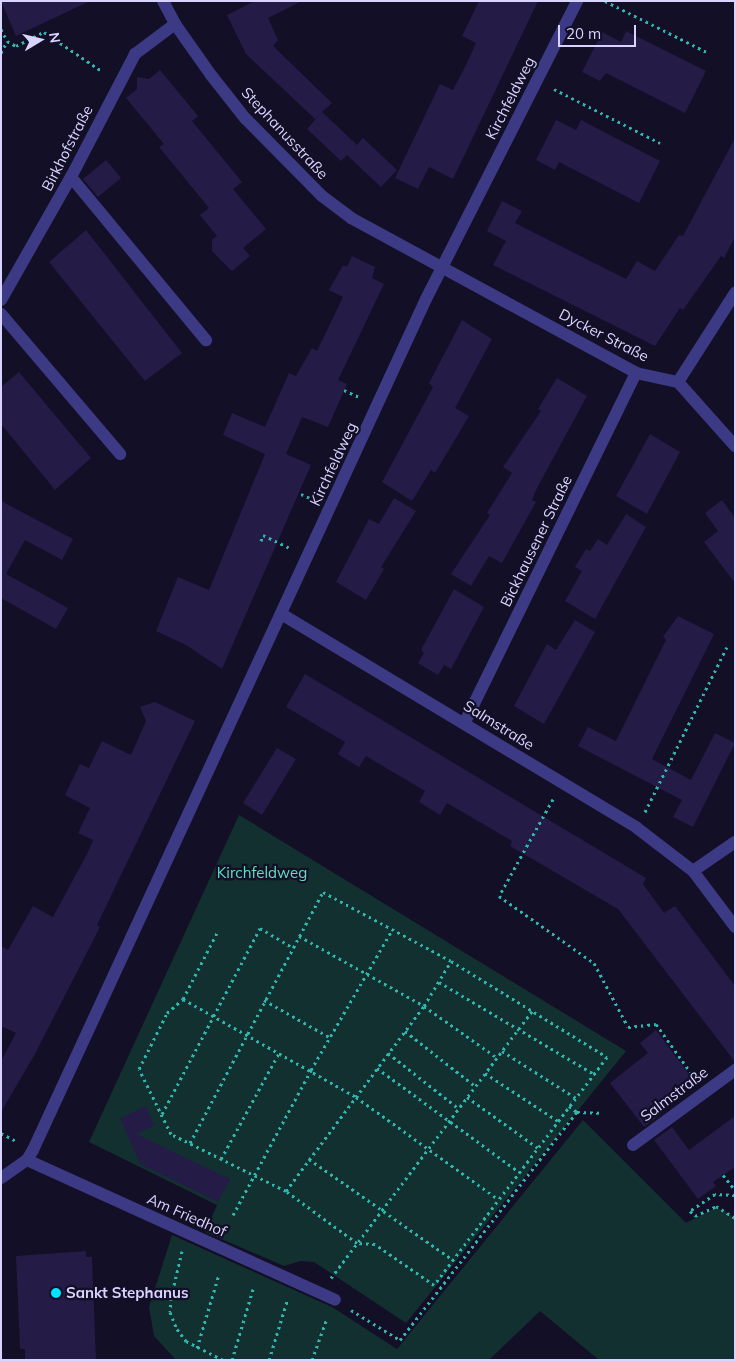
<!DOCTYPE html>
<html>
<head>
<meta charset="utf-8">
<style>
	body { margin:0 }
	#map { position:relative; width:736px; height:1361px; overflow:hidden; background:#130f26; font-family:Mulish,sans-serif }
	div>[style] { position:absolute }
	[style*='--x'] { left:calc(var(--x)*1px); top:calc(var(--y)*1px); width:calc(var(--w)*1px); rotate:calc(var(--a)*1deg) }
	.green>* { inset:0; background:#12302f }
	.building>* { inset:0; background:#241b47 }
	.path>* { height:3px; margin-top:-1.5px; transform-origin:0; background:repeating-linear-gradient(90deg,#2fb8b0 0 2.5px,transparent 0 6.5px) }
	.lane>* { height:12px; margin:-6px; padding:0 6px; transform-origin:6px; border-radius:6px; background:#3d3a85 }
	.street>* { height:12px; margin:-6px; padding:0 6px; transform-origin:6px; border-radius:6px; background:#3d3a85 }
	.dots>* { width:14px; height:14px; translate:-50% -50%; box-sizing:border-box; border:2px solid #130f26; border-radius:50% }
	span { translate:-50% -50%; white-space:nowrap; text-align:center; line-height:1.15; -webkit-text-stroke:4.5px #130f26; paint-order:stroke }
	.street-label { font-size:15px; color:#d9d4ff }
	.park-label { font-size:15px; color:#5fe0c0 }
	.poi-label { font-size:15px; color:#d9d4ff; font-weight:700 }
	.left { translate:0 -50%; text-align:left }
	.frame { position:absolute; inset:0; border:2px solid #d9d4ff; pointer-events:none }
	.north { position:absolute; left:15px; top:15px; width:50px; height:50px; -webkit-text-stroke:4px #130f26; paint-order:stroke; rotate:81deg; font-size:14px; font-weight:700; line-height:20px; text-align:center; color:#d9d4ff }
	.north::after { content:''; display:block; margin:auto; width:18px; height:22px; background:#d9d4ff; clip-path:polygon(50% 0,100% 100%,50% 72%,0 100%) }
	.scale { position:absolute; left:558px; top:25px; width:78px; height:22px; box-sizing:border-box; border:2px solid #d9d4ff; border-top:0; padding-left:6px; font-size:15px; line-height:18px; white-space:nowrap; color:#d9d4ff; -webkit-text-stroke:4px #130f26; paint-order:stroke }
</style>
</head>
<body>
<div id="map">
	<div class="green">
		<i style="clip-path:polygon(239px 815px,626px 1051px,406px 1323px,314px 1262px,301px 1261px,284px 1266px,205px 1232px,217px 1205px,89px 1142px)"></i>
		<i style="clip-path:polygon(583px 1120px,686px 1223px,715px 1208px,724px 1210px,735px 1219px,735px 1360px,599px 1360px,540px 1311px,489px 1360px,176px 1360px,154px 1336px,149px 1307px,172px 1235px,332px 1307px,397px 1349px)"></i>
	</div>
	<div class="building">
		<i style="clip-path:polygon(1px 1px,90px 1px,16px 36px)"></i>
		<i style="clip-path:polygon(255px 1px,302px 1px,268px 18px,278px 40px,273px 46px,332px 103px,322px 112px,357px 145px,363px 138px,397px 170px,381px 187px,347px 155px,341px 161px,307px 129px,321px 113px,315px 119px,246px 54px,227px 15px)"></i>
		<i style="clip-path:polygon(479px 1px,538px 1px,453px 179px,429px 167px,418px 189px,395px 178px,440px 84px,453px 90px,465px 67px,476px 43px,462px 36px)"></i>
		<i style="clip-path:polygon(626px 31px,706px 71px,685px 113px,606px 73px,600px 81px,582px 72px,602px 32px,621px 42px)"></i>
		<i style="clip-path:polygon(160px 70px,198px 116px,192px 121px,242px 182px,233px 189px,266px 229px,243px 248px,250px 256px,232px 271px,212px 251px,212px 240px,217px 236px,200px 215px,209px 208px,159px 147px,164px 144px,126px 98px,137px 89px,137px 77px,149px 79px)"></i>
		<i style="clip-path:polygon(556px 120px,576px 130px,581px 120px,660px 161px,639px 203px,559px 162px,555px 170px,536px 160px)"></i>
		<i style="clip-path:polygon(735px 138px,735px 237px,724px 258px,721px 256px,683px 310px,680px 308px,655px 346px,493px 265px,506px 241px,487px 231px,502px 201px,522px 211px,515px 223px,626px 279px,637px 261px,655px 271px,679px 235px,683px 236px)"></i>
		<i style="clip-path:polygon(106px 160px,121px 178px,98px 197px,83px 179px)"></i>
		<i style="clip-path:polygon(86px 230px,182px 353px,145px 381px,49px 262px)"></i>
		<i style="clip-path:polygon(352px 256px,375px 267px,372px 278px,384px 284px,338px 380px,347px 384px,328px 427px,302px 417px,286px 454px,311px 465px,222px 669px,186px 645px,156px 631px,178px 577px,209px 590px,265px 454px,223px 435px,232px 413px,265px 427px,289px 373px,296px 376px,312px 348px,317px 351px,343px 297px,329px 290px,343px 265px,347px 267px)"></i>
		<i style="clip-path:polygon(462px 320px,492px 339px,455px 408px,469px 416px,435px 473px,431px 470px,412px 501px,382px 482px,433px 387px,429px 383px)"></i>
		<i style="clip-path:polygon(19px 372px,91px 458px,55px 490px,1px 424px,1px 387px)"></i>
		<i style="clip-path:polygon(557px 378px,587px 396px,537px 488px,532px 500px,536px 502px,502px 563px,489px 556px,471px 586px,451px 574px,490px 515px,487px 513px,512px 473px,503px 467px,541px 411px,538px 409px)"></i>
		<i style="clip-path:polygon(650px 434px,680px 452px,647px 514px,616px 496px)"></i>
		<i style="clip-path:polygon(394px 498px,416px 511px,381px 567px,384px 569px,366px 600px,336px 582px,369px 519px,379px 524px)"></i>
		<i style="clip-path:polygon(722px 500px,735px 518px,735px 583px,704px 542px,718px 531px,705px 513px)"></i>
		<i style="clip-path:polygon(1px 501px,73px 539px,62px 560px,25px 540px,6px 574px,68px 608px,56px 629px,1px 598px)"></i>
		<i style="clip-path:polygon(626px 514px,646px 527px,595px 619px,565px 601px,582px 571px,575px 567px,586px 549px,590px 551px,598px 539px,607px 545px)"></i>
		<i style="clip-path:polygon(454px 589px,484px 607px,451px 669px,444px 665px,438px 675px,418px 663px,424px 653px,421px 650px)"></i>
		<i style="clip-path:polygon(678px 616px,714px 634px,652px 759px,691px 780px,715px 733px,735px 743px,693px 827px,673px 817px,682px 800px,578px 746px,588px 727px,616px 741px,666px 640px,663px 637px)"></i>
		<i style="clip-path:polygon(575px 620px,595px 632px,544px 724px,514px 706px,547px 644px,556px 650px)"></i>
		<i style="clip-path:polygon(305px 674px,646px 878px,643px 884px,664px 913px,675px 906px,735px 986px,735px 1062px,618px 909px,510px 846px,512px 841px,447px 803px,440px 815px,419px 802px,425px 791px,366px 756px,359px 767px,349px 761px,338px 754px,345px 742px,286px 707px)"></i>
		<i style="clip-path:polygon(155px 702px,195px 721px,97px 925px,100px 927px,35px 1054px,1px 1112px,1px 1061px,16px 1033px,1px 1026px,1px 946px,8px 950px,33px 906px,53px 917px,88px 852px,93px 840px,78px 833px,90px 808px,65px 795px,80px 764px,89px 768px,102px 741px,131px 755px,146px 721px,140px 707px)"></i>
		<i style="clip-path:polygon(277px 748px,296px 759px,262px 815px,243px 803px)"></i>
		<i style="clip-path:polygon(656px 1030px,694px 1081px,659px 1108px,662px 1113px,644px 1127px,610px 1083px,648px 1053px,640px 1043px)"></i>
		<i style="clip-path:polygon(146px 1106px,154px 1126px,136px 1134px,230px 1179px,218px 1202px,140px 1164px,120px 1118px)"></i>
		<i style="clip-path:polygon(735px 1116px,735px 1167px,713px 1182px,716px 1186px,698px 1199px,654px 1140px,672px 1127px,689px 1150px)"></i>
		<i style="clip-path:polygon(86px 1251px,86px 1257px,92px 1257px,96px 1360px,25px 1360px,25px 1349px,20px 1349px,16px 1256px)"></i>
	</div>
	<div class="path">
		<i style="--x:605;--y:1;--w:114;--a:26.6"></i>
		<i style="--x:1;--y:29;--w:13;--a:63"></i>
		<i style="--x:7;--y:41;--w:10;--a:29"></i>
		<i style="--x:16;--y:46;--w:31;--a:-27"></i>
		<i style="--x:44;--y:32;--w:71;--a:34.1"></i>
		<i style="--x:1;--y:53;--w:13;--a:-63"></i>
		<i style="--x:554;--y:89;--w:119;--a:27"></i>
		<i style="--x:344;--y:390;--w:17;--a:25"></i>
		<i style="--x:301;--y:494;--w:12;--a:24"></i>
		<i style="--x:261;--y:541;--w:6;--a:-72"></i>
		<i style="--x:263;--y:535;--w:30;--a:26"></i>
		<i style="--x:553;--y:799;--w:111;--a:119.1"></i>
		<i style="--x:499;--y:896;--w:116;--a:35.2"></i>
		<i style="--x:594;--y:963;--w:72;--a:62"></i>
		<i style="--x:628;--y:1027;--w:28;--a:-6"></i>
		<i style="--x:656;--y:1024;--w:65;--a:54.4"></i>
		<i style="--x:645;--y:812;--w:184;--a:-63.6"></i>
		<i style="--x:299;--y:936;--w:143;--a:29.2"></i>
		<i style="--x:424;--y:1006;--w:88;--a:35.3"></i>
		<i style="--x:439;--y:982;--w:180;--a:30.7"></i>
		<i style="--x:183;--y:999;--w:199;--a:29.5"></i>
		<i style="--x:356;--y:1097;--w:175;--a:35.7"></i>
		<i style="--x:264;--y:1000;--w:77;--a:29.6"></i>
		<i style="--x:405;--y:1031;--w:89;--a:38.2"></i>
		<i style="--x:502;--y:1051;--w:88;--a:32.4"></i>
		<i style="--x:388;--y:1053;--w:89;--a:38.2"></i>
		<i style="--x:377;--y:1068;--w:176;--a:36.2"></i>
		<i style="--x:485;--y:1073;--w:87;--a:33.3"></i>
		<i style="--x:467;--y:1097;--w:87;--a:35.7"></i>
		<i style="--x:569;--y:1106;--w:10;--a:37"></i>
		<i style="--x:162;--y:1114;--w:210;--a:-62.2"></i>
		<i style="--x:260;--y:928;--w:39;--a:31"></i>
		<i style="--x:1;--y:1133;--w:17;--a:28"></i>
		<i style="--x:190;--y:1143;--w:284;--a:-62.1"></i>
		<i style="--x:323;--y:892;--w:145;--a:28.3"></i>
		<i style="--x:451;--y:961;--w:183;--a:31.6"></i>
		<i style="--x:607;--y:1057;--w:286;--a:127.2"></i>
		<i style="--x:434;--y:1285;--w:72;--a:-145.2"></i>
		<i style="--x:375;--y:1244;--w:18;--a:-177"></i>
		<i style="--x:357;--y:1243;--w:88;--a:-143.8"></i>
		<i style="--x:286;--y:1191;--w:128;--a:-153.6"></i>
		<i style="--x:171;--y:1134;--w:72;--a:-116.2"></i>
		<i style="--x:139;--y:1069;--w:63;--a:-63.4"></i>
		<i style="--x:167;--y:1013;--w:21;--a:-41"></i>
		<i style="--x:183;--y:999;--w:76;--a:-62.8"></i>
		<i style="--x:221;--y:1159;--w:121;--a:-61.3"></i>
		<i style="--x:309;--y:1159;--w:176;--a:35"></i>
		<i style="--x:723;--y:1175;--w:19;--a:51"></i>
		<i style="--x:286;--y:1191;--w:231;--a:-53.3"></i>
		<i style="--x:424;--y:1006;--w:52;--a:-59"></i>
		<i style="--x:735;--y:1195;--w:20;--a:-177"></i>
		<i style="--x:715;--y:1194;--w:30;--a:146"></i>
		<i style="--x:690;--y:1211;--w:7;--a:45"></i>
		<i style="--x:695;--y:1216;--w:23;--a:-25"></i>
		<i style="--x:716;--y:1206;--w:22;--a:32"></i>
		<i style="--x:233;--y:1215;--w:165;--a:-61.7"></i>
		<i style="--x:311;--y:1070;--w:162;--a:-59.9"></i>
		<i style="--x:182;--y:1251;--w:48;--a:103.2"></i>
		<i style="--x:171;--y:1298;--w:14;--a:94"></i>
		<i style="--x:170;--y:1312;--w:18;--a:68"></i>
		<i style="--x:177;--y:1329;--w:15;--a:53"></i>
		<i style="--x:186;--y:1341;--w:42;--a:27.2"></i>
		<i style="--x:331;--y:1278;--w:334;--a:-53"></i>
		<i style="--x:351;--y:1310;--w:57;--a:31.5"></i>
		<i style="--x:400;--y:1340;--w:289;--a:-52.2"></i>
		<i style="--x:577;--y:1112;--w:23;--a:2"></i>
		<i style="--x:197;--y:1348;--w:77;--a:-73.4"></i>
		<i style="--x:232;--y:1360;--w:74;--a:-73.5"></i>
		<i style="--x:269;--y:1360;--w:62;--a:-73"></i>
		<i style="--x:312;--y:1360;--w:45;--a:-70.3"></i>
	</div>
	<div class="lane">
		<i style="--x:71;--y:177;--w:212;--a:50.4"></i>
		<i style="--x:1;--y:314;--w:184;--a:49.6"></i>
		<i style="--x:633;--y:1145;--w:127;--a:-36.3"></i>
		<i style="--x:27;--y:1160;--w:338;--a:24.4"></i>
	</div>
	<div class="street">
		<i style="--x:163;--y:1;--w:26;--a:62"></i>
		<i style="--x:175;--y:24;--w:62;--a:54.8"></i>
		<i style="--x:211;--y:75;--w:55;--a:51.7"></i>
		<i style="--x:245;--y:118;--w:110;--a:45.4"></i>
		<i style="--x:322;--y:196;--w:36;--a:37"></i>
		<i style="--x:351;--y:218;--w:324;--a:28.5"></i>
		<i style="--x:636;--y:373;--w:43;--a:12.1"></i>
		<i style="--x:678;--y:382;--w:86;--a:48.3"></i>
		<i style="--x:1;--y:300;--w:142;--a:-60.4"></i>
		<i style="--x:71;--y:177;--w:139;--a:-62.5"></i>
		<i style="--x:135;--y:54;--w:50;--a:-36.9"></i>
		<i style="--x:678;--y:382;--w:106;--a:-57.4"></i>
		<i style="--x:283;--y:615;--w:413;--a:31"></i>
		<i style="--x:637;--y:828;--w:71;--a:37.5"></i>
		<i style="--x:693;--y:871;--w:70;--a:53.1"></i>
		<i style="--x:465;--y:722;--w:389;--a:-63.9"></i>
		<i style="--x:693;--y:871;--w:51;--a:-34.6"></i>
		<i style="--x:1;--y:1178;--w:32;--a:-35"></i>
		<i style="--x:27;--y:1160;--w:12;--a:-59"></i>
		<i style="--x:33;--y:1150;--w:937;--a:-65.21"></i>
		<i style="--x:426;--y:299;--w:334;--a:-63.1"></i>
	</div>
	<div class="dots">
		<i style="left:56px;top:1293px;background:#00e5ff"></i>
	</div>
	<div class="street-label">
		<span style="left:510px;top:98px;rotate:-63deg">Kirchfeldweg</span>
		<span style="left:285px;top:133px;rotate:47deg">Stephanusstraße</span>
		<span style="left:67px;top:148px;rotate:-63deg">Birkhofstraße</span>
		<span style="left:604px;top:335px;rotate:27deg">Dycker Straße</span>
		<span style="left:333px;top:464px;rotate:-65deg">Kirchfeldweg</span>
		<span style="left:536px;top:541px;rotate:-64deg">Bickhausener Straße</span>
		<span style="left:499px;top:725px;rotate:32deg">Salmstraße</span>
		<span style="left:674px;top:1094px;rotate:-37deg">Salmstraße</span>
		<span style="left:187px;top:1215px;rotate:24deg">Am Friedhof</span>
	</div>
	<div class="park-label">
		<span style="left:262px;top:873px">Kirchfeldweg</span>
	</div>
	<div class="poi-label">
		<span class="left" style="left:66px;top:1293px">Sankt Stephanus</span>
	</div>
	<div class="frame"></div>
	<div class="north">N</div>
	<div class="scale">20 m</div>
</div>
</body>
</html>
